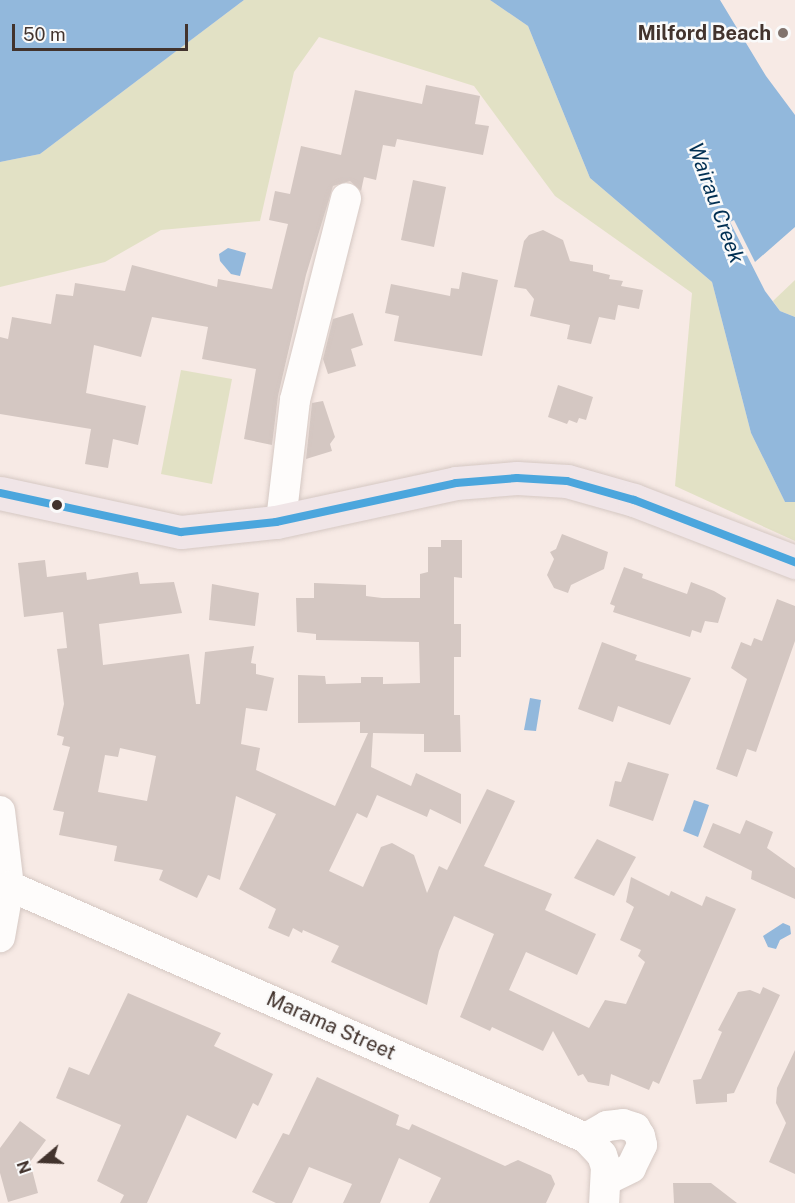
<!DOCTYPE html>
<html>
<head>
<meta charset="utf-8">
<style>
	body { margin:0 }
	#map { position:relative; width:795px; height:1203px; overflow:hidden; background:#f7eae5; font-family:"Public Sans",sans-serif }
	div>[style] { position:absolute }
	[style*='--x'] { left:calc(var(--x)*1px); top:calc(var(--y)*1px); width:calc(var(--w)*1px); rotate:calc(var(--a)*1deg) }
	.green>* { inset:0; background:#e2e1c5 }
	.water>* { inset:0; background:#92b8dc }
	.building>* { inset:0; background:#d4c7c2 }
	.roads { filter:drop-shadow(0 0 2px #d5c8c3) drop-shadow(0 0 2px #d5c8c3) }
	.minor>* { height:30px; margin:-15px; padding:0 15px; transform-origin:15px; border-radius:15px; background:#fefcfb }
	.major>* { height:33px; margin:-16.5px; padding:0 16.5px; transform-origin:16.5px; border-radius:16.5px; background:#f0e5e7 }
	.bus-1>* { height:8px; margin:-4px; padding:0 4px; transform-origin:4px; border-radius:4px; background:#4ba6dd }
	.dots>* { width:16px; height:16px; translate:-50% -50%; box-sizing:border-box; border:3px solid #fafafa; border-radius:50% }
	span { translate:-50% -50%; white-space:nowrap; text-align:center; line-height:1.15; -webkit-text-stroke:5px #fafafa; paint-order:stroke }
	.poi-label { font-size:20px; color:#42332d; font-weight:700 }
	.right { translate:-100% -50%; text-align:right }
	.street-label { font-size:20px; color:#42332d }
	.water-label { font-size:21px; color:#002f52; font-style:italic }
	.north { position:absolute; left:12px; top:1131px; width:60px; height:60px; -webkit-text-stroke:4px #fafafa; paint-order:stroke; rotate:251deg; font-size:16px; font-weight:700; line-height:24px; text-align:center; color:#42332d }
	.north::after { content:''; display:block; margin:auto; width:21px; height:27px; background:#42332d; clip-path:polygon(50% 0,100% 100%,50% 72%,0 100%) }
	.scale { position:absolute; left:12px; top:24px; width:176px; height:27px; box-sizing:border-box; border:3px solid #42332d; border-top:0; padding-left:8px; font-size:18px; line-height:21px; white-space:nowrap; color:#42332d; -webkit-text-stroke:4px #fafafa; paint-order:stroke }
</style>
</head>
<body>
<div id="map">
	<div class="green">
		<i style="clip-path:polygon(244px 0,490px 0,528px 26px,590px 178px,712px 282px,751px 433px,785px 502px,795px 502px,795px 541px,675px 486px,692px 293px,555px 196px,474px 86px,319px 37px,294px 72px,260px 221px,161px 230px,105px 262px,0 287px,0 162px,40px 154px)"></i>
		<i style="clip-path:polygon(795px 280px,795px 317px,780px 311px,773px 301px)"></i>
		<i style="clip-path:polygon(181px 370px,232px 379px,212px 484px,161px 474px)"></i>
	</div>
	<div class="water">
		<i style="clip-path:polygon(0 0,244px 0,40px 154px,0 162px)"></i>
		<i style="clip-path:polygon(490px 0,720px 0,766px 76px,795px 115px,795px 227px,755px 262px,734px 220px,730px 222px,765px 291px,780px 311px,795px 317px,795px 502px,785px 502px,751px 433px,712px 282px,590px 178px,528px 26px)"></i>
		<i style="clip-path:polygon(228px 248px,246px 253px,240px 276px,231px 274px,220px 261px,219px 254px)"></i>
		<i style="clip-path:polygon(530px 698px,541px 700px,536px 731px,524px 730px)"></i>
		<i style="clip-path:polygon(694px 800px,709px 805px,698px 837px,683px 831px)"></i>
		<i style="clip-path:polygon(783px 923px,790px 926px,791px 934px,780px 940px,776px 949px,768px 947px,763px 936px)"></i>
	</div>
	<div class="building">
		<i style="clip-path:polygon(426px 85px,480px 96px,475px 124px,489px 126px,483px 155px,397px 139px,395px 147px,383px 145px,376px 180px,364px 177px,361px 191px,350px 181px,333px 186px,306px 275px,278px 396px,272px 445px,244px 439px,256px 369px,202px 359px,208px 327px,152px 317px,141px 357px,94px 345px,86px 393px,146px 406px,138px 445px,113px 439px,108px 468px,85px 464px,91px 429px,0 414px,0 337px,8px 339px,12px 317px,51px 324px,56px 294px,73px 296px,75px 283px,125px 291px,132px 265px,217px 287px,218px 279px,272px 289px,288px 224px,269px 220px,275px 191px,290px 194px,301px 146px,341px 155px,355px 90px,422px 104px)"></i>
		<i style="clip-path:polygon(413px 180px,446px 187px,434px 247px,401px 240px)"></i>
		<i style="clip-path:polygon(543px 230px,563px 240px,570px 261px,593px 265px,593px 271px,610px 275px,609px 279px,623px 281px,621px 286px,643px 290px,639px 309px,618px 305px,615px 320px,599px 317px,591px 344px,567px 339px,570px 325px,530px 316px,534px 299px,526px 289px,514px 287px,524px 241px,529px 235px)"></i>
		<i style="clip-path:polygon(462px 272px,498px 280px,482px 356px,394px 341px,399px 316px,385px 313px,391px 284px,450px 296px,451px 288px,459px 289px)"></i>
		<i style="clip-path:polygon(353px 313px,363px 345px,351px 349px,356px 366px,328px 374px,323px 359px,333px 319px)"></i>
		<i style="clip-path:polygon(558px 385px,593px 397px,586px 420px,579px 418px,577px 423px,569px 420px,567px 424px,548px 417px)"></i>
		<i style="clip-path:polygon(323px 401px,335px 437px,330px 444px,332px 451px,306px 459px,312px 403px)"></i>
		<i style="clip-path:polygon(562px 534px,608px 552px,604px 569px,571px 585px,568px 593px,554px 588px,547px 575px,554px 559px,550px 552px,556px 549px)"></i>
		<i style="clip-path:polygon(evenodd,441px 540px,462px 540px,462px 578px,454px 577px,454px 624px,461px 624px,461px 657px,454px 657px,454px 715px,460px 715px,461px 752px,424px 752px,424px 734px,373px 733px,371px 767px,411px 786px,416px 773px,461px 794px,461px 824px,430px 809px,427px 817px,377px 795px,367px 818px,357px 813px,329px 871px,363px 887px,381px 847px,392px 843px,414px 855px,427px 893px,439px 866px,447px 870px,487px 789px,515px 801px,484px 866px,552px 894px,545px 910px,596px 934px,577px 975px,526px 952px,509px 990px,589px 1028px,605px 1000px,626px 1004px,645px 962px,638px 956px,641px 950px,620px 940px,634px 907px,626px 902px,631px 877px,669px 896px,671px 891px,702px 906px,706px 896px,736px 909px,659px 1084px,653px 1081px,649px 1090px,611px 1074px,609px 1086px,588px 1082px,583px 1074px,578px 1076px,553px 1031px,543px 1051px,492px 1027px,490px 1031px,460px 1017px,494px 934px,454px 916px,439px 951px,427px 1005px,331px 962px,339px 946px,303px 930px,302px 933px,293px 928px,289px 937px,268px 928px,276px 909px,239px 889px,276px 814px,236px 796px,220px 880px,208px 875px,197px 898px,159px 880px,163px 870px,114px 861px,117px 846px,59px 835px,64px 812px,53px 810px,70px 747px,62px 745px,64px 737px,57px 735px,64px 704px,57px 649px,67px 648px,63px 612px,24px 617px,18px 563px,45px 560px,47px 577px,86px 572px,87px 580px,138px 572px,140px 584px,174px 582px,182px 613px,99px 624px,103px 665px,189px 654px,196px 704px,200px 704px,205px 652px,254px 646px,251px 663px,256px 664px,256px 674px,274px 678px,267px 711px,246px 708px,241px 744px,260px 748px,256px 770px,335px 806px,368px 733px,360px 733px,360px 722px,298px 723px,298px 675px,325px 676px,326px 684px,361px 683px,361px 677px,383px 677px,383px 684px,420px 683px,419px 642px,316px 640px,316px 634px,297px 632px,296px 598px,314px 598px,314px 583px,366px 585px,366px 596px,382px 598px,420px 598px,420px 574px,428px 572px,428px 547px,441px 547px,441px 540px,120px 748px,156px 756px,147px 801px,98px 792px,105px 755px,118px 757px,120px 748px)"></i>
		<i style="clip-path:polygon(624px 567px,643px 574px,642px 578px,687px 594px,691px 582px,714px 591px,726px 598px,718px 623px,705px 621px,701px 633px,692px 630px,690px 637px,613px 612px,615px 606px,610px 604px)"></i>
		<i style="clip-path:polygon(212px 584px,259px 593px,255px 626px,209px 620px)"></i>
		<i style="clip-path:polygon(777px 599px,795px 606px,795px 641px,756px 752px,747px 749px,737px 777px,716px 769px,747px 679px,731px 668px,741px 642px,751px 646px,754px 638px,762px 641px)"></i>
		<i style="clip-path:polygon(602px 642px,637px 655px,635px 660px,691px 678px,670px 725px,618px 706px,613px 722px,578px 709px)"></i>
		<i style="clip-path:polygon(628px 762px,669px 774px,653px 821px,609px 806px,615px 781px,621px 782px)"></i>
		<i style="clip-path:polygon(746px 820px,773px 832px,767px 848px,795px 868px,795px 899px,751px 879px,752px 871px,703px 847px,713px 823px,740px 834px)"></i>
		<i style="clip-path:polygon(597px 839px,636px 857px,614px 896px,574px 878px)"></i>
		<i style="clip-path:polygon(763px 987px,780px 995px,734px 1093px,727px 1094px,727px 1102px,696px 1104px,693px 1080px,701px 1079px,722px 1032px,718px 1030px,738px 992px,750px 990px,760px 994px)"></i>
		<i style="clip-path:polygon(128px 993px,221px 1033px,214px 1046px,273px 1074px,258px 1106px,253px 1103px,236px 1139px,187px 1115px,147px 1203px,120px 1203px,124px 1195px,97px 1181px,121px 1125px,56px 1098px,69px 1067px,89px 1075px)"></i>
		<i style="clip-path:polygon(795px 1050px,795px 1174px,769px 1162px,786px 1123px,776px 1103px,777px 1088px)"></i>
		<i style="clip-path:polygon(317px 1077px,399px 1115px,396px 1125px,409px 1130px,412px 1124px,505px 1166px,518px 1160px,551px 1175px,555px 1184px,546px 1203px,429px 1203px,441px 1178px,399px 1158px,380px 1203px,343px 1203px,352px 1184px,309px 1167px,292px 1203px,276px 1203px,252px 1192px,283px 1133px,289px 1135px)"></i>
		<i style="clip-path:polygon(20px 1121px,46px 1140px,30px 1162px,38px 1193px,8px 1202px,0 1173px,0 1148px)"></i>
		<i style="clip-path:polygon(673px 1183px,711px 1183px,737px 1203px,674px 1203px)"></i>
	</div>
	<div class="roads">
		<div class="minor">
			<i style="--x:281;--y:521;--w:122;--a:-83.4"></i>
			<i style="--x:295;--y:400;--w:208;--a:-75.8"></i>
			<i style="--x:0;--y:811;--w:76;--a:83.2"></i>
			<i style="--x:9;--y:886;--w:52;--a:100"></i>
			<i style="--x:9;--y:886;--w:630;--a:23.59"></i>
			<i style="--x:586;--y:1138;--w:23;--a:47"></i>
			<i style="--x:602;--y:1155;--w:13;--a:72"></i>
			<i style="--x:606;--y:1167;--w:36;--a:93"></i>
			<i style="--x:586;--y:1138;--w:24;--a:-30"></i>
			<i style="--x:607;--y:1126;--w:16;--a:-7"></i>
			<i style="--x:623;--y:1124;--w:13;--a:18"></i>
			<i style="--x:635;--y:1128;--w:9;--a:58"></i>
			<i style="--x:640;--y:1136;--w:9;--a:77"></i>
			<i style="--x:642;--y:1145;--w:25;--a:116"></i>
			<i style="--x:631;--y:1168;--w:25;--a:154"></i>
		</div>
		<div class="major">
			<i style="--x:0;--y:493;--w:185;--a:12.2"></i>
			<i style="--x:181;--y:532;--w:96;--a:-6"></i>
			<i style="--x:276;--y:522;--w:184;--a:-12.2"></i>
			<i style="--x:456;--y:483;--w:61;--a:-4.7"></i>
			<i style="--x:517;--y:478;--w:50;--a:3.4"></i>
			<i style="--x:567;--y:481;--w:70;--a:15.8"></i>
			<i style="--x:634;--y:500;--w:173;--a:21.1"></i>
		</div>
	</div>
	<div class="bus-1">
		<i style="--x:0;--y:493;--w:185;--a:12.2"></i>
		<i style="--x:181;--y:532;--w:96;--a:-6"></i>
		<i style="--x:276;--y:522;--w:184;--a:-12.2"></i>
		<i style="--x:456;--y:483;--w:61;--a:-4.7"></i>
		<i style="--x:517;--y:478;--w:50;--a:3.4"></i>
		<i style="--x:567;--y:481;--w:70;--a:15.8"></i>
		<i style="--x:634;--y:500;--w:173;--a:21.1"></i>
	</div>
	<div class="dots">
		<i style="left:783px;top:33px;background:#81736d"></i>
		<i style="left:57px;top:505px;background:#42332d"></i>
	</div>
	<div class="poi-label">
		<span class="right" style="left:771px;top:33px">Milford Beach</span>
	</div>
	<div class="street-label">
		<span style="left:331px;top:1026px;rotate:24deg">Marama Street</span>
	</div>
	<div class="water-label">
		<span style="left:716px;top:203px;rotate:70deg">Wairau Creek</span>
	</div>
	<div class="north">N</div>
	<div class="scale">50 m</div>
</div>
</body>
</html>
